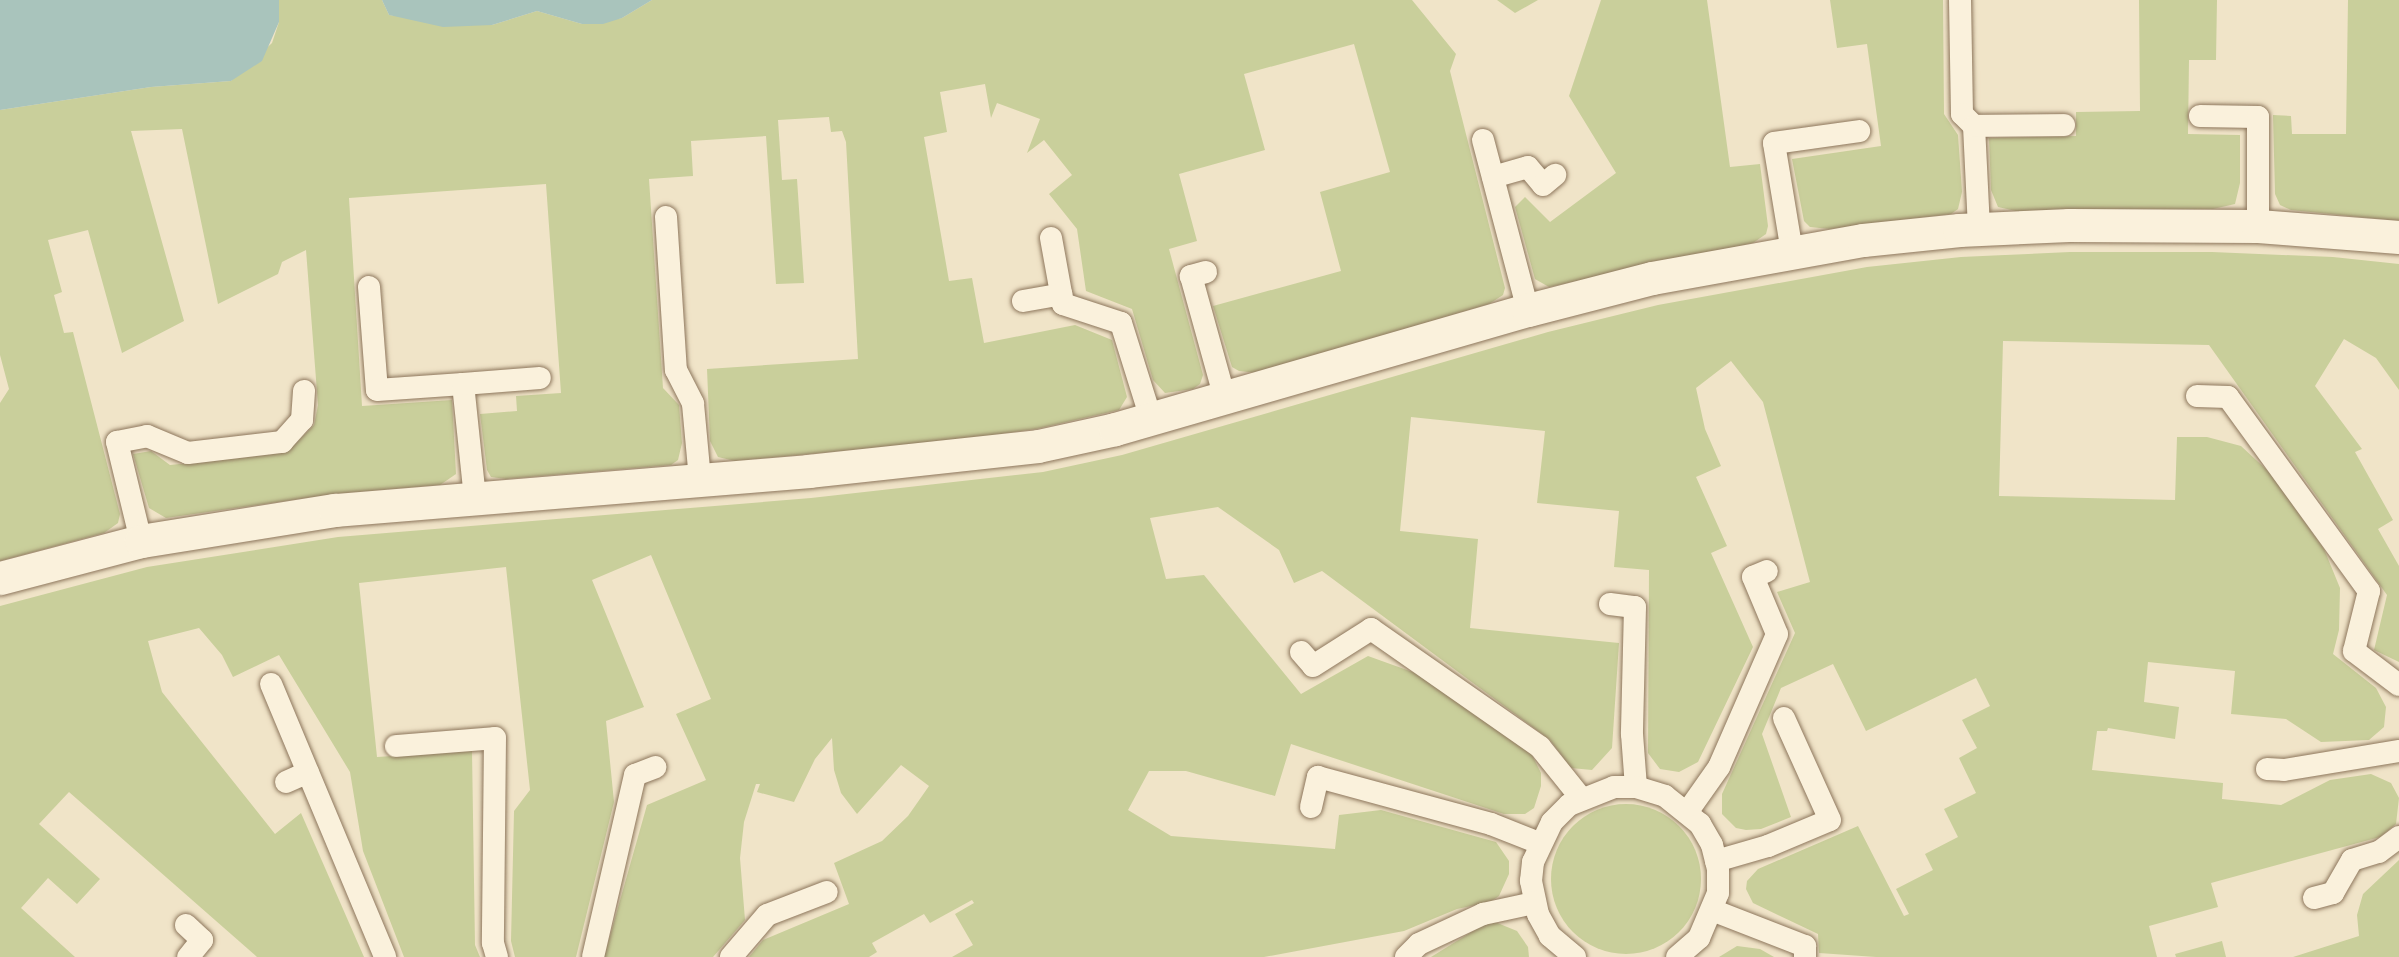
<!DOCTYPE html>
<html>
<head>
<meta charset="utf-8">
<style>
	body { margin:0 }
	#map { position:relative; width:2399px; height:957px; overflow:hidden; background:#f0e4c8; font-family:"Times New Roman",serif }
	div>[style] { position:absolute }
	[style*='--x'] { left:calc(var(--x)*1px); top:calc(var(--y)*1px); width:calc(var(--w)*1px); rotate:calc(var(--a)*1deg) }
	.green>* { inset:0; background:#c9cf9b }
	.round { border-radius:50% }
	.water>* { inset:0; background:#a9c4bc }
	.roads { filter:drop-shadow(0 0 2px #8d765c) drop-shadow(0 0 2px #8d765c) }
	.lane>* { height:22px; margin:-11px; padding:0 11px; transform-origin:11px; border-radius:11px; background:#faf1dc }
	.street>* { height:33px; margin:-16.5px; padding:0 16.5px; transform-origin:16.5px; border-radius:16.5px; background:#faf1dc }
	span { translate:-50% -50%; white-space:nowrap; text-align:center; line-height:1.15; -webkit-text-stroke:5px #f7eed8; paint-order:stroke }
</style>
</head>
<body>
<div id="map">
	<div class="green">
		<i style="clip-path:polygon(279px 0,382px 0,389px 15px,470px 25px,492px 25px,537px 11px,582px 24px,622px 18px,652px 0,1412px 0,1456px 54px,1450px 71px,1505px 288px,1503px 295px,1489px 304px,1257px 373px,1239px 371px,1232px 367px,1213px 306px,1341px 271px,1320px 192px,1390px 172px,1354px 44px,1244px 74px,1265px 150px,1179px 174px,1197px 241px,1169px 249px,1203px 375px,1200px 384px,1193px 389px,1165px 393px,1153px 380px,1132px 309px,1086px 291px,1077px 229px,1049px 194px,1072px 175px,1044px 140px,1027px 153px,1040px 119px,997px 103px,991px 118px,985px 84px,940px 92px,947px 132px,924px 137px,949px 281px,972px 278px,984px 343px,1075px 325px,1112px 340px,1127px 397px,1119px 410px,1036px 429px,959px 440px,735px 461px,718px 457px,710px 441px,707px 369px,858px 359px,846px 142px,842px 131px,831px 132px,829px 117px,778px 120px,782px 180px,797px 179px,804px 283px,776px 284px,766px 136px,691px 141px,693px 176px,649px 179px,663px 388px,679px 405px,682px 443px,678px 460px,671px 465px,506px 479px,491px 477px,487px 470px,480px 414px,517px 411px,516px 396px,561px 393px,546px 184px,349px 198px,362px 406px,452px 400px,456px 474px,440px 485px,334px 494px,166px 518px,149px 508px,133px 454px,151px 451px,170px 465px,267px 455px,288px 451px,314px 425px,318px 405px,306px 250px,282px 262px,278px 274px,218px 304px,182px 129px,131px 131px,184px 321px,122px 353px,88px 230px,48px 240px,62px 292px,54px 295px,64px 333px,73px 332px,120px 514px,118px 523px,104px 533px,0 561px,0 403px,9px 389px,0 355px,0 110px,151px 87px,231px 81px,272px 43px,279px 22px)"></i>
		<i style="clip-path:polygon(1497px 0,1538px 0,1515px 13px)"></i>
		<i style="clip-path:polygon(1601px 0,1707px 0,1730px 167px,1760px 164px,1768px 226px,1766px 234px,1753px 243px,1549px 287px,1535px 279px,1515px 207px,1525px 197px,1550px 222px,1616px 173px,1569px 96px)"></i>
		<i style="clip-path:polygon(1830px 0,1943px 0,1944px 114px,1958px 135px,1962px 192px,1958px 209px,1951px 214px,1830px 229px,1810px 227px,1804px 221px,1792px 159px,1881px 146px,1867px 44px,1837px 48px)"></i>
		<i style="clip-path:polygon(2139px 0,2217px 0,2216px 60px,2189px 60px,2188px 134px,2240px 135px,2240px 183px,2235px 204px,2213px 209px,2016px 211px,1998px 207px,1991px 190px,1989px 138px,2076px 136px,2076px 112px,2140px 111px)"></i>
		<i style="clip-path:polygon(2348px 0,2399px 0,2399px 221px,2291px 210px,2280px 205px,2275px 194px,2273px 115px,2291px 116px,2292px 134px,2346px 134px)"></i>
		<i style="clip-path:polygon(2070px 252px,2212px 252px,2333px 257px,2399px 264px,2399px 390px,2376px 358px,2344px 339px,2315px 386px,2362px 449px,2355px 452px,2393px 520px,2378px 529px,2399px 566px,2399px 662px,2374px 650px,2387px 595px,2209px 345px,2003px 341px,1999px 496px,2175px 500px,2177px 437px,2207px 437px,2241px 446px,2269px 472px,2324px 549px,2340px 588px,2339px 630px,2333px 654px,2376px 688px,2386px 707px,2384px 727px,2369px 740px,2321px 742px,2286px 719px,2231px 714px,2235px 671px,2148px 662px,2144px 702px,2179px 707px,2175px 739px,2108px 728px,2107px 731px,2097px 731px,2092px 770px,2223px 783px,2222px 799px,2281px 805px,2330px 780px,2371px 774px,2391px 783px,2399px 798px,2396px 824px,2380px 837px,2211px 883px,2218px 907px,2149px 926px,2157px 957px,1876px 957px,1819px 953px,1818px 934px,1753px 903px,1746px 889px,1747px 881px,1758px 869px,1858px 826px,1904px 916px,1909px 914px,1896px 889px,1933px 870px,1925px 854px,1958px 837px,1944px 809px,1976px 793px,1959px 758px,1977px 748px,1962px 720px,1990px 706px,1976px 678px,1866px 731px,1833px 664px,1781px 688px,1762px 734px,1791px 817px,1761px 829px,1746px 830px,1736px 828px,1722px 814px,1722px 794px,1795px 633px,1777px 592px,1810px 582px,1763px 402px,1731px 361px,1696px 388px,1705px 429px,1721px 466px,1696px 477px,1727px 546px,1711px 553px,1753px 647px,1698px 762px,1679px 772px,1660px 769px,1648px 753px,1649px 570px,1614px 567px,1619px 511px,1537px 503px,1545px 431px,1411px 417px,1400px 531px,1478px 539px,1470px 628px,1619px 643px,1612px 748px,1592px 770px,1571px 768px,1550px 740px,1322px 571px,1294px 583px,1279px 550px,1218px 507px,1150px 518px,1166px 579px,1204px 575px,1301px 694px,1368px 656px,1418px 674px,1532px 755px,1541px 773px,1541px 786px,1534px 808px,1525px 814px,1504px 814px,1291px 744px,1275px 796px,1186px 771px,1149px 771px,1128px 810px,1171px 836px,1335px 849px,1339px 815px,1381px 810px,1496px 842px,1509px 861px,1509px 874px,1499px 896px,1490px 902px,1457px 909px,1404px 931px,1264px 957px,952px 957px,973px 945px,955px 914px,974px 903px,972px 900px,930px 923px,924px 914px,872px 943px,877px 952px,869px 957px,749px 957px,763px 940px,849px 904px,834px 863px,882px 841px,908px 816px,929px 786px,901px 765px,857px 814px,841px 793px,834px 770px,832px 738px,815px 759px,794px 802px,757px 792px,760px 784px,756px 784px,744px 822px,740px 858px,745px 920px,713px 957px,604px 957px,647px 805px,706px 780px,676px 714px,711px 699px,651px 555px,592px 580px,644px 707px,606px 721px,614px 802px,576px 957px,515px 957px,511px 941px,514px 811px,530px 790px,506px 567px,359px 583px,377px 757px,472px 751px,475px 945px,480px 957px,404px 957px,363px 851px,350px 772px,279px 655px,233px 677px,222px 655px,199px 628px,148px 641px,162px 692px,275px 834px,301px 813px,364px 957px,257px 957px,69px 792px,39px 824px,100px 879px,77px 904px,48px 878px,21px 908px,75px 957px,0 957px,0 606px,147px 567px,338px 537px,811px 498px,1043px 472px,1122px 455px,1548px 332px,1658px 305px,1867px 267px,1961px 257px)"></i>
		<i class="round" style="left:1551px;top:804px;width:150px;height:150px"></i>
		<i style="clip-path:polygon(2399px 860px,2399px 957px,2293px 957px,2359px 936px,2357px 915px,2363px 894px)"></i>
		<i style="clip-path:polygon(1495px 922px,1517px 931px,1528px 947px,1529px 957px,1431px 957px,1486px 923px)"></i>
		<i style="clip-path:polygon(2222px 941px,2226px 957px,2176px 957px,2175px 954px)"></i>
		<i style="clip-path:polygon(1737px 946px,1760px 949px,1774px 957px,1719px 957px)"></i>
	</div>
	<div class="water">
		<i style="clip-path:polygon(0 0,279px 0,279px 22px,262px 61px,231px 81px,151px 87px,0 110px)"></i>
		<i style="clip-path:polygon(382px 0,652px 0,622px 18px,603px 24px,582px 24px,537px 11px,492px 25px,443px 27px,389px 15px)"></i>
	</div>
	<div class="roads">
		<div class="lane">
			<i style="--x:1960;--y:0;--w:114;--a:89"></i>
			<i style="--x:1962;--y:114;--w:17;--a:45"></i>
			<i style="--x:1974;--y:126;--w:103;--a:87.2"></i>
			<i style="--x:2200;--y:116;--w:58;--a:1"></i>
			<i style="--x:2258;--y:117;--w:109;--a:90"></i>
			<i style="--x:1974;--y:126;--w:90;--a:-0.6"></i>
			<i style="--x:1483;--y:140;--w:176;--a:75.2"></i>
			<i style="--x:1493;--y:177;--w:36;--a:-16"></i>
			<i style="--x:1528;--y:167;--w:23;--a:50"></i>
			<i style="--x:1543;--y:185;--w:16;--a:-40"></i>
			<i style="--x:666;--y:217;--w:153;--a:86.3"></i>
			<i style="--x:676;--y:370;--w:38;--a:63"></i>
			<i style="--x:693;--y:404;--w:76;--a:84.7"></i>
			<i style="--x:1051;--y:238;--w:67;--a:79.7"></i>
			<i style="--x:1063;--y:304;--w:61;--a:18.1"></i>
			<i style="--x:1121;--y:323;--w:101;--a:72.6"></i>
			<i style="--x:1792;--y:252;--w:110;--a:-99.4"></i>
			<i style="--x:1774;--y:143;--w:86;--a:-8"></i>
			<i style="--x:1206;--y:272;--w:16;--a:165"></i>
			<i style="--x:1191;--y:276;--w:128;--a:74.5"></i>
			<i style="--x:369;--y:287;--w:103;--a:85.6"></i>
			<i style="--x:377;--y:390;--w:86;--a:-4"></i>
			<i style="--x:463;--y:384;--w:115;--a:84"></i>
			<i style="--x:1023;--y:301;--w:39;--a:-10"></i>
			<i style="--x:463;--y:384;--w:77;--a:-4.5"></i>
			<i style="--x:2197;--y:396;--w:31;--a:2"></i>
			<i style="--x:2228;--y:397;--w:240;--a:54"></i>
			<i style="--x:2369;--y:591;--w:62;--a:104"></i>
			<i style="--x:2354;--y:651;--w:56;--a:37.1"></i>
			<i style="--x:141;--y:541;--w:102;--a:-103.6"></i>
			<i style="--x:117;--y:442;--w:31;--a:-11"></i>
			<i style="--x:147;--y:436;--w:44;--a:22.5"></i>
			<i style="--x:188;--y:453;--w:95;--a:-6.7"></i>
			<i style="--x:282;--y:442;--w:30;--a:-48"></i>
			<i style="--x:302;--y:420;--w:29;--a:-86"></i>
			<i style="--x:1610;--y:604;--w:25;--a:7"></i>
			<i style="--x:1635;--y:607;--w:127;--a:91.4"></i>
			<i style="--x:1632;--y:734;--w:53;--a:85.7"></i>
			<i style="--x:1301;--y:652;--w:18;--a:49"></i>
			<i style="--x:1313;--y:666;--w:69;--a:-32.5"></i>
			<i style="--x:1371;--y:629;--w:206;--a:34.9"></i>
			<i style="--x:1540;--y:747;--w:65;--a:51.2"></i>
			<i style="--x:271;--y:684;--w:296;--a:67.3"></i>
			<i style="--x:396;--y:746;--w:99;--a:-4.6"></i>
			<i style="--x:495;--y:738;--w:205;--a:90.6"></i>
			<i style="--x:493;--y:943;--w:15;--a:74"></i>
			<i style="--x:2267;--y:769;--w:17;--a:3"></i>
			<i style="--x:2284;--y:770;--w:117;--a:-9.4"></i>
			<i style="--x:286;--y:782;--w:24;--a:-24"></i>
			<i style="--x:1311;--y:807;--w:31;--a:-77"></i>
			<i style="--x:1318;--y:777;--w:179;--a:15.2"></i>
			<i style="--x:1491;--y:824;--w:52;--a:21.6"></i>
			<i style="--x:1688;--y:811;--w:54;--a:-54.8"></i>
			<i style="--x:1719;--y:767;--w:145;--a:-66.4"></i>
			<i style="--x:1777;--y:634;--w:62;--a:-112.8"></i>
			<i style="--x:1753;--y:577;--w:15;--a:-23"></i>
			<i style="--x:1716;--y:861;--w:54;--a:-16.1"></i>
			<i style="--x:1768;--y:846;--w:67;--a:-22.8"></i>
			<i style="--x:1830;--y:820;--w:112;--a:-114.3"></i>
			<i style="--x:2314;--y:898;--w:20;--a:-15"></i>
			<i style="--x:2333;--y:893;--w:38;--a:-60"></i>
			<i style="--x:2352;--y:860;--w:28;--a:-17"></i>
			<i style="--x:2379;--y:852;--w:25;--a:-37"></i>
			<i style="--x:1712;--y:910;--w:100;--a:21.2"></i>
			<i style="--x:1805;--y:946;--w:11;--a:90"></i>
			<i style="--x:186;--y:925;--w:22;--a:43"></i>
			<i style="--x:202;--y:940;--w:22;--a:129"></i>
			<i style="--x:593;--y:957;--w:187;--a:-77"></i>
			<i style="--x:635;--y:775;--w:22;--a:-21"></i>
			<i style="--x:731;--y:957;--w:55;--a:-49.4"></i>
			<i style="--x:767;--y:915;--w:64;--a:-21"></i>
			<i style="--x:1406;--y:957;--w:18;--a:-45"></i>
			<i style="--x:1419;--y:944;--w:71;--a:-25.1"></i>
			<i style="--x:1483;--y:914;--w:52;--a:-12.2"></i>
			<i style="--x:1575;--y:957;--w:33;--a:-140"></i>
			<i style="--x:1550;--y:936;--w:25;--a:-119"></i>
			<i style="--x:1538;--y:914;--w:34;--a:-102"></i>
			<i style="--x:1531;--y:881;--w:19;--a:-84"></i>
			<i style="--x:1533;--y:862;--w:44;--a:-64.6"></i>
			<i style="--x:1552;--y:822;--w:24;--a:-45"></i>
			<i style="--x:1569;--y:805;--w:48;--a:-21.8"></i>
			<i style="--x:1614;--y:787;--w:22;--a:0"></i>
			<i style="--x:1636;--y:787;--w:30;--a:17"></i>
			<i style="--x:1665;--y:796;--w:45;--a:38.7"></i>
			<i style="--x:1700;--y:824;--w:24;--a:60"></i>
			<i style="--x:1712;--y:845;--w:25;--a:76"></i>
			<i style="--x:1718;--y:869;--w:24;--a:90"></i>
			<i style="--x:1718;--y:893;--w:49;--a:112.9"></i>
			<i style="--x:1699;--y:938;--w:29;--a:139"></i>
		</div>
		<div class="street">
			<i style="--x:0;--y:578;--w:146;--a:-14.7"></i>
			<i style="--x:141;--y:541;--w:196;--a:-9.1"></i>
			<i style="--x:335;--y:510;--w:475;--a:-4.7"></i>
			<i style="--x:808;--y:471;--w:231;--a:-6.2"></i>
			<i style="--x:1038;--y:446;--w:79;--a:-12.4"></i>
			<i style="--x:1115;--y:429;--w:430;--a:-16.1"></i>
			<i style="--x:1528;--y:310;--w:128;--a:-14.5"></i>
			<i style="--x:1652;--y:278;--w:214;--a:-10.2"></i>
			<i style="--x:1863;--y:240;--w:97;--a:-5.9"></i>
			<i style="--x:1959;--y:230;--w:110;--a:-2.6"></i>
			<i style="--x:2069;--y:225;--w:189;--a:0.3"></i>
			<i style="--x:2258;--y:226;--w:141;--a:4.5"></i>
		</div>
	</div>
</div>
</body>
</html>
